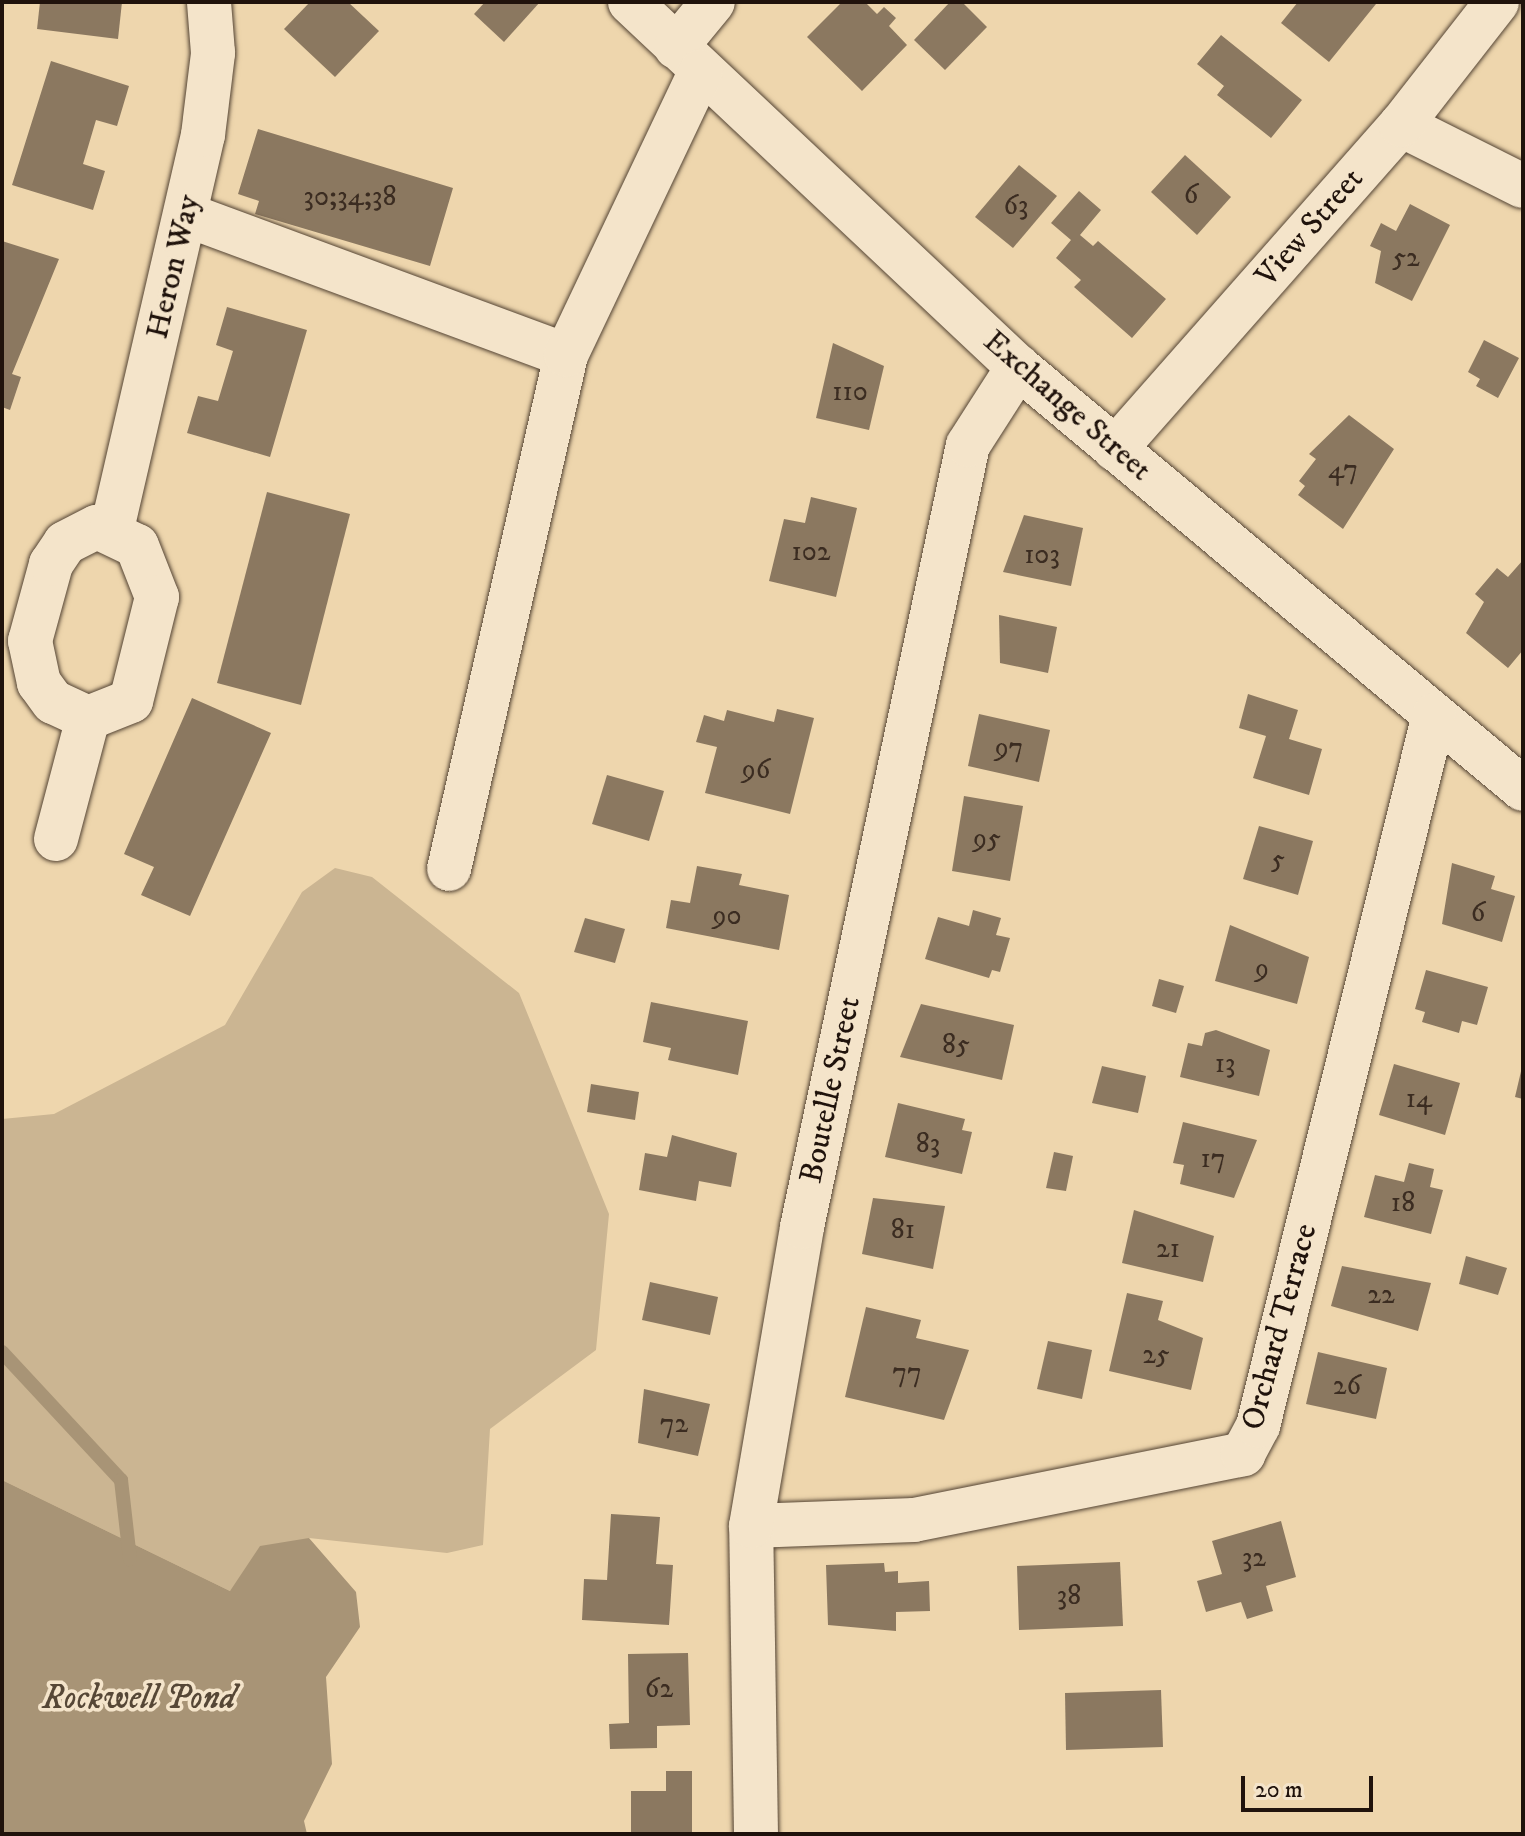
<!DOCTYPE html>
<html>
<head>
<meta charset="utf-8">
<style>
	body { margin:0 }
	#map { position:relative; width:1525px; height:1836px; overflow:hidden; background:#eed6ad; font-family:"IM FELL DW Pica",serif }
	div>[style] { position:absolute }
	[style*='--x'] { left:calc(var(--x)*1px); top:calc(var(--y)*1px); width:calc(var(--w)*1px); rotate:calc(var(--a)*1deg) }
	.green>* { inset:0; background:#cbb592 }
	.water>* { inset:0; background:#a89476 }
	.stream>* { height:14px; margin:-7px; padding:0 7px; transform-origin:7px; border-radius:7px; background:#a89476 }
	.building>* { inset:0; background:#8b7860 }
	.roads { filter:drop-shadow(0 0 2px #544434) drop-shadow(0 0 2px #544434) }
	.minor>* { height:44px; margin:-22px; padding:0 22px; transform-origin:22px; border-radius:22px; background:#f4e4ca }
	span { translate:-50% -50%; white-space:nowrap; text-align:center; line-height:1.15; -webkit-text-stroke:7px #f4e4ca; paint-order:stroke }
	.number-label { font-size:28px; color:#3b2c21 }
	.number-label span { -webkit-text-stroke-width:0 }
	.street-label { font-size:32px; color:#20130c }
	.water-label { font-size:34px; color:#564736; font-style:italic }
	.frame { position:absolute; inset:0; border:4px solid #20130c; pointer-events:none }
	.scale { position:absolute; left:1241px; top:1776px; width:132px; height:36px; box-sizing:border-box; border:4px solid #20130c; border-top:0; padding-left:10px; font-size:24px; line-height:28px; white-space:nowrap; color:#20130c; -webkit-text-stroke:6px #f4e4ca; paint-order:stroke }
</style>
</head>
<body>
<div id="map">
	<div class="green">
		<i style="clip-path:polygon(335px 868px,372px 877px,519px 993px,609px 1214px,596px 1350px,490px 1429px,483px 1545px,447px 1553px,309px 1538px,230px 1591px,2px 1480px,2px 1119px,54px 1114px,225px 1025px,302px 892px)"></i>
	</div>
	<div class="water">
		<i style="clip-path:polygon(2px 1480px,230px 1591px,260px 1546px,309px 1538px,356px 1592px,360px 1627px,326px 1677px,332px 1764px,304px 1821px,307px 1834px,2px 1834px)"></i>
	</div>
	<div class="stream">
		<i style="--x:2;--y:1352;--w:175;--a:47.1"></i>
		<i style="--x:121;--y:1480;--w:80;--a:83.5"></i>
	</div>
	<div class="building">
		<i style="clip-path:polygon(40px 2px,122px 2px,118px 39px,37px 29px)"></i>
		<i style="clip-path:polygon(310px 2px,348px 2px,379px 31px,335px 77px,284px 29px)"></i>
		<i style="clip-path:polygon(485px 2px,540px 2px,504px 42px,474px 14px)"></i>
		<i style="clip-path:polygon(842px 2px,865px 2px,877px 14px,884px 7px,896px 18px,889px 26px,907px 45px,862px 91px,807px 37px)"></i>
		<i style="clip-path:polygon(950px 2px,962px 2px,987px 27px,945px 70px,914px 40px)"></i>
		<i style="clip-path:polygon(1298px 2px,1373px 2px,1376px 4px,1329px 62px,1281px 23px)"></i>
		<i style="clip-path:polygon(1221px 35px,1302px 100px,1271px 138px,1217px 95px,1224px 86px,1197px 64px)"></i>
		<i style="clip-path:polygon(51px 61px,129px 86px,117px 126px,96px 120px,83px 164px,105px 171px,93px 210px,12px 185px)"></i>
		<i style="clip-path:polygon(258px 129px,453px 188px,430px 266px,255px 214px,259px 201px,238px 194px)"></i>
		<i style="clip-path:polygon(1185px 155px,1231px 197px,1197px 235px,1151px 192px)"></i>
		<i style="clip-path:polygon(1019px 165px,1057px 196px,1013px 248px,975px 217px)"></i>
		<i style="clip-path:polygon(1079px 191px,1101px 210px,1080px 235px,1093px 246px,1098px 241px,1166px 299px,1132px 338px,1074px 287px,1081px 280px,1056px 258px,1071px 240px,1051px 223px)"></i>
		<i style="clip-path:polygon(1410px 204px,1450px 225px,1412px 301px,1375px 283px,1381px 251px,1370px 246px,1381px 223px,1396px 231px)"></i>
		<i style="clip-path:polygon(2px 241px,59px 259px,12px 374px,21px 377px,10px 410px,2px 407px)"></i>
		<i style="clip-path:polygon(227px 307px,307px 330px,270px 457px,187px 433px,198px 396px,218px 401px,233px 351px,216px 345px)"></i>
		<i style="clip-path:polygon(1484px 340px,1519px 358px,1498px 398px,1476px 386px,1480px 379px,1468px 372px)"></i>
		<i style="clip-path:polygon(833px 343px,884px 366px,869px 430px,816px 418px)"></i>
		<i style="clip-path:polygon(1349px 415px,1394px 449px,1343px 529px,1298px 495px,1305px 486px,1299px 481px,1316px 459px,1309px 454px)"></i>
		<i style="clip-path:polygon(267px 492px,350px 514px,301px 705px,217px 683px)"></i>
		<i style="clip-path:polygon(811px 497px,857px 508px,836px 597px,769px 581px,784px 519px,805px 523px)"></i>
		<i style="clip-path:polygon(1024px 515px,1083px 528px,1071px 586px,1003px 572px)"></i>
		<i style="clip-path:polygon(1523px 560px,1523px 650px,1508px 668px,1466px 633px,1484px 602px,1475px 594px,1497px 568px,1508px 577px)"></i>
		<i style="clip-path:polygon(999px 615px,1057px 627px,1048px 673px,1000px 663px)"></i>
		<i style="clip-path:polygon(1248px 694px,1298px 710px,1289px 739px,1322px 749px,1309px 795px,1253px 778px,1266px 736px,1239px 728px)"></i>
		<i style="clip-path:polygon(192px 698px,271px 733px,190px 916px,141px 895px,154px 867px,124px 854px)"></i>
		<i style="clip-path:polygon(777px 709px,814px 718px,790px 814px,705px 793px,717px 747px,696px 742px,704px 715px,724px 721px,727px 710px,774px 722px)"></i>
		<i style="clip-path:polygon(979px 714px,1050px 730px,1039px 782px,968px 766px)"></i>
		<i style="clip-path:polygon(607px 775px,664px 791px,649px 841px,592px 824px)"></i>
		<i style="clip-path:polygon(964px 796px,1023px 806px,1010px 881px,952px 871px)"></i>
		<i style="clip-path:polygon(1259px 826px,1313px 841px,1298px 895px,1243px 879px)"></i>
		<i style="clip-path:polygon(1452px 863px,1495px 876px,1491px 889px,1515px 896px,1502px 942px,1442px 924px)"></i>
		<i style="clip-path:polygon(697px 866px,742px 874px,739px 885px,789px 895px,779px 950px,666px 928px,671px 900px,690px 903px)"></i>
		<i style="clip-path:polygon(973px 910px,1001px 918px,996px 935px,1010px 938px,1000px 972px,992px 970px,989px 978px,925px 959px,938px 917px,969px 926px)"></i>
		<i style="clip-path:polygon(585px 918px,625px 929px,615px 963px,574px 952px)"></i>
		<i style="clip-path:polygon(1230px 925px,1309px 957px,1297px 1004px,1215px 981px)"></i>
		<i style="clip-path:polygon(1426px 970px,1488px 987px,1477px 1025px,1462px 1021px,1459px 1033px,1422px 1022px,1425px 1012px,1415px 1009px)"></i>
		<i style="clip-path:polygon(1159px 979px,1184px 986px,1176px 1013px,1152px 1006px)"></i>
		<i style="clip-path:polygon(651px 1002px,748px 1021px,738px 1075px,668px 1060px,671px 1048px,643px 1042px)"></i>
		<i style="clip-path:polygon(921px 1004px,1014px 1025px,1002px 1080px,900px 1057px)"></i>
		<i style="clip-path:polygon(1216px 1030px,1270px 1050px,1259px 1096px,1180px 1077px,1188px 1043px,1202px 1046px,1205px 1033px)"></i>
		<i style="clip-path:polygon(1394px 1064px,1460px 1083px,1445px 1135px,1379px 1115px)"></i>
		<i style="clip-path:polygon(1102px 1066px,1146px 1076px,1138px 1113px,1092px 1103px)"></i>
		<i style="clip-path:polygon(1522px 1067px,1523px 1068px,1523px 1099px,1515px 1097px)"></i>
		<i style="clip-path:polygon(591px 1084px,639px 1092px,635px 1120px,587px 1112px)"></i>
		<i style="clip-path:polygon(898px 1103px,965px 1119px,962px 1130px,972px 1132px,962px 1174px,885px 1157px)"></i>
		<i style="clip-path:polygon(1183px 1122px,1257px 1140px,1234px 1198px,1180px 1184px,1184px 1165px,1173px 1163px)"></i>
		<i style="clip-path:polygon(672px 1135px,737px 1153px,731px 1187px,699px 1181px,696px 1201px,639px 1190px,645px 1153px,667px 1157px)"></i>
		<i style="clip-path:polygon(1054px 1152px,1073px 1156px,1066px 1191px,1046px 1188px)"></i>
		<i style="clip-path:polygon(1409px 1163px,1434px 1169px,1430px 1187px,1443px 1190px,1431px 1234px,1364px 1217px,1375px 1175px,1404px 1182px)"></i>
		<i style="clip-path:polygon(873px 1198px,945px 1206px,933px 1269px,862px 1254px)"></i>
		<i style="clip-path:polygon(1134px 1210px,1214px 1236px,1203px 1282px,1122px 1263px)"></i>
		<i style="clip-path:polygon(1466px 1256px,1507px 1268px,1498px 1295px,1459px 1284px)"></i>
		<i style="clip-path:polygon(1342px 1266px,1431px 1283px,1418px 1331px,1331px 1306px)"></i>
		<i style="clip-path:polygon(650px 1282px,718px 1297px,710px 1335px,642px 1320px)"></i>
		<i style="clip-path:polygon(1127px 1293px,1163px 1301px,1158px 1320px,1203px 1338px,1191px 1390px,1109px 1371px)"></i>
		<i style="clip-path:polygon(866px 1307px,921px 1320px,916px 1338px,969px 1350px,944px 1420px,845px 1397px)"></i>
		<i style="clip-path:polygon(1048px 1341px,1092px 1350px,1082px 1399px,1037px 1389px)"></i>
		<i style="clip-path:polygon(1318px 1352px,1387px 1368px,1376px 1419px,1306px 1404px)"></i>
		<i style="clip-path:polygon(644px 1389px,710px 1404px,698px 1456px,638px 1443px)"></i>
		<i style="clip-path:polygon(611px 1514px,660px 1517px,656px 1564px,673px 1565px,669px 1625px,582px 1620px,584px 1579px,607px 1580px)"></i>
		<i style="clip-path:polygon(1281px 1521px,1296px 1577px,1266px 1586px,1273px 1611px,1247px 1619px,1241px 1602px,1206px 1612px,1197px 1581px,1222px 1574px,1212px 1541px)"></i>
		<i style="clip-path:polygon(1120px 1562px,1123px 1626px,1019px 1630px,1017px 1566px)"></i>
		<i style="clip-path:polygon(884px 1563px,885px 1572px,898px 1571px,898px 1583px,929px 1581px,930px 1611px,896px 1612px,896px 1631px,828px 1625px,826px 1565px)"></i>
		<i style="clip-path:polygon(688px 1653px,690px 1725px,657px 1726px,657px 1748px,610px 1749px,609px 1724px,629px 1723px,628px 1654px)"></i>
		<i style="clip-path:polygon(1161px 1690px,1163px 1747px,1066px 1750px,1065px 1693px)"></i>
		<i style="clip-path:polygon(666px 1771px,692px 1771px,692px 1834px,631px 1834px,631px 1791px,666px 1791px)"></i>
	</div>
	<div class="roads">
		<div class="minor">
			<i style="--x:630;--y:2;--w:533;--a:43.25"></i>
			<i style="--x:1018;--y:367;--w:658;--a:39.88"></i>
			<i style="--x:676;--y:47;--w:58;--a:-50.6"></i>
			<i style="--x:1401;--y:125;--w:136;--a:26.6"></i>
			<i style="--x:187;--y:215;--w:404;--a:20.3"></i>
			<i style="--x:566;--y:355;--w:527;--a:102.82"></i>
			<i style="--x:566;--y:355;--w:314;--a:-64.6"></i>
			<i style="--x:1115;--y:449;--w:432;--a:-48.6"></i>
			<i style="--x:1401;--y:125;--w:156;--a:-52"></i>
			<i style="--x:97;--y:527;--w:44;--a:25.4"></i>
			<i style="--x:137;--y:546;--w:55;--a:68.6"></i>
			<i style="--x:157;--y:597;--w:107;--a:104"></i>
			<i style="--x:131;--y:701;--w:46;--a:158.4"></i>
			<i style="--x:88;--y:718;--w:38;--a:-155"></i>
			<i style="--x:53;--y:702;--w:24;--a:-126"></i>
			<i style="--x:39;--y:683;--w:43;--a:-102.1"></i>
			<i style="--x:30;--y:641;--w:80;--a:-74.7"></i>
			<i style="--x:51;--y:564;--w:25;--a:-56"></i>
			<i style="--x:65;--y:543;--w:36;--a:-27"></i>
			<i style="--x:112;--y:529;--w:404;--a:-77"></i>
			<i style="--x:203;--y:135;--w:83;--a:-83"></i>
			<i style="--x:213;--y:53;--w:51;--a:-94.5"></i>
			<i style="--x:56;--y:839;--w:125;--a:-75.2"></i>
			<i style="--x:751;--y:1526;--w:163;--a:-2.1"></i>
			<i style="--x:914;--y:1520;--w:336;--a:-11.3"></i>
			<i style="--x:1243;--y:1454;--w:32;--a:-62"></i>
			<i style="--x:1258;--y:1426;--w:732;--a:-76.1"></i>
			<i style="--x:756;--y:1834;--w:308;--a:-90.9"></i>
			<i style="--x:751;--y:1526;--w:303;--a:-80.3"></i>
			<i style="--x:802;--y:1227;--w:799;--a:-78.02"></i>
			<i style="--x:968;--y:445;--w:93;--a:-57.3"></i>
		</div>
	</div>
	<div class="number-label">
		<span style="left:1191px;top:195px">6</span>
		<span style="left:350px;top:197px">30;34;38</span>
		<span style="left:1016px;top:206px">63</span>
		<span style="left:1406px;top:258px">52</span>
		<span style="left:850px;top:392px">110</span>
		<span style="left:1343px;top:470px">47</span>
		<span style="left:811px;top:552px">102</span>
		<span style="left:1042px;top:555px">103</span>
		<span style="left:1009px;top:748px">97</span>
		<span style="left:756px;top:770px">96</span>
		<span style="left:987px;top:839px">95</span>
		<span style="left:1278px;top:860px">5</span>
		<span style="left:1478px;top:913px">6</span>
		<span style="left:727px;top:916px">90</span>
		<span style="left:1262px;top:969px">9</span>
		<span style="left:956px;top:1045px">85</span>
		<span style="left:1225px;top:1064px">13</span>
		<span style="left:1419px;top:1099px">14</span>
		<span style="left:928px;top:1144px">83</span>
		<span style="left:1213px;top:1159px">17</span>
		<span style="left:1403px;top:1203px">18</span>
		<span style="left:903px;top:1230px">81</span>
		<span style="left:1168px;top:1249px">21</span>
		<span style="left:1381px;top:1295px">22</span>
		<span style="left:1156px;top:1355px">25</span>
		<span style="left:907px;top:1373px">77</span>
		<span style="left:1347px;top:1386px">26</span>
		<span style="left:674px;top:1424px">72</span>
		<span style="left:1254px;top:1558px">32</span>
		<span style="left:1069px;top:1596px">38</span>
		<span style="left:659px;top:1689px">62</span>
	</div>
	<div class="street-label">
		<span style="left:1310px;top:228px;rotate:-49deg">View Street</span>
		<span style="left:174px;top:267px;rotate:-77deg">Heron Way</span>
		<span style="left:1067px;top:406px;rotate:41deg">Exchange Street</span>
		<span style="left:831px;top:1090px;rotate:-78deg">Boutelle Street</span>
		<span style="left:1280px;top:1327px;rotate:-75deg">Orchard Terrace</span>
	</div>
	<div class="water-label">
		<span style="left:139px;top:1699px">Rockwell Pond</span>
	</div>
	<div class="frame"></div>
	<div class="scale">20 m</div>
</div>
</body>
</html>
